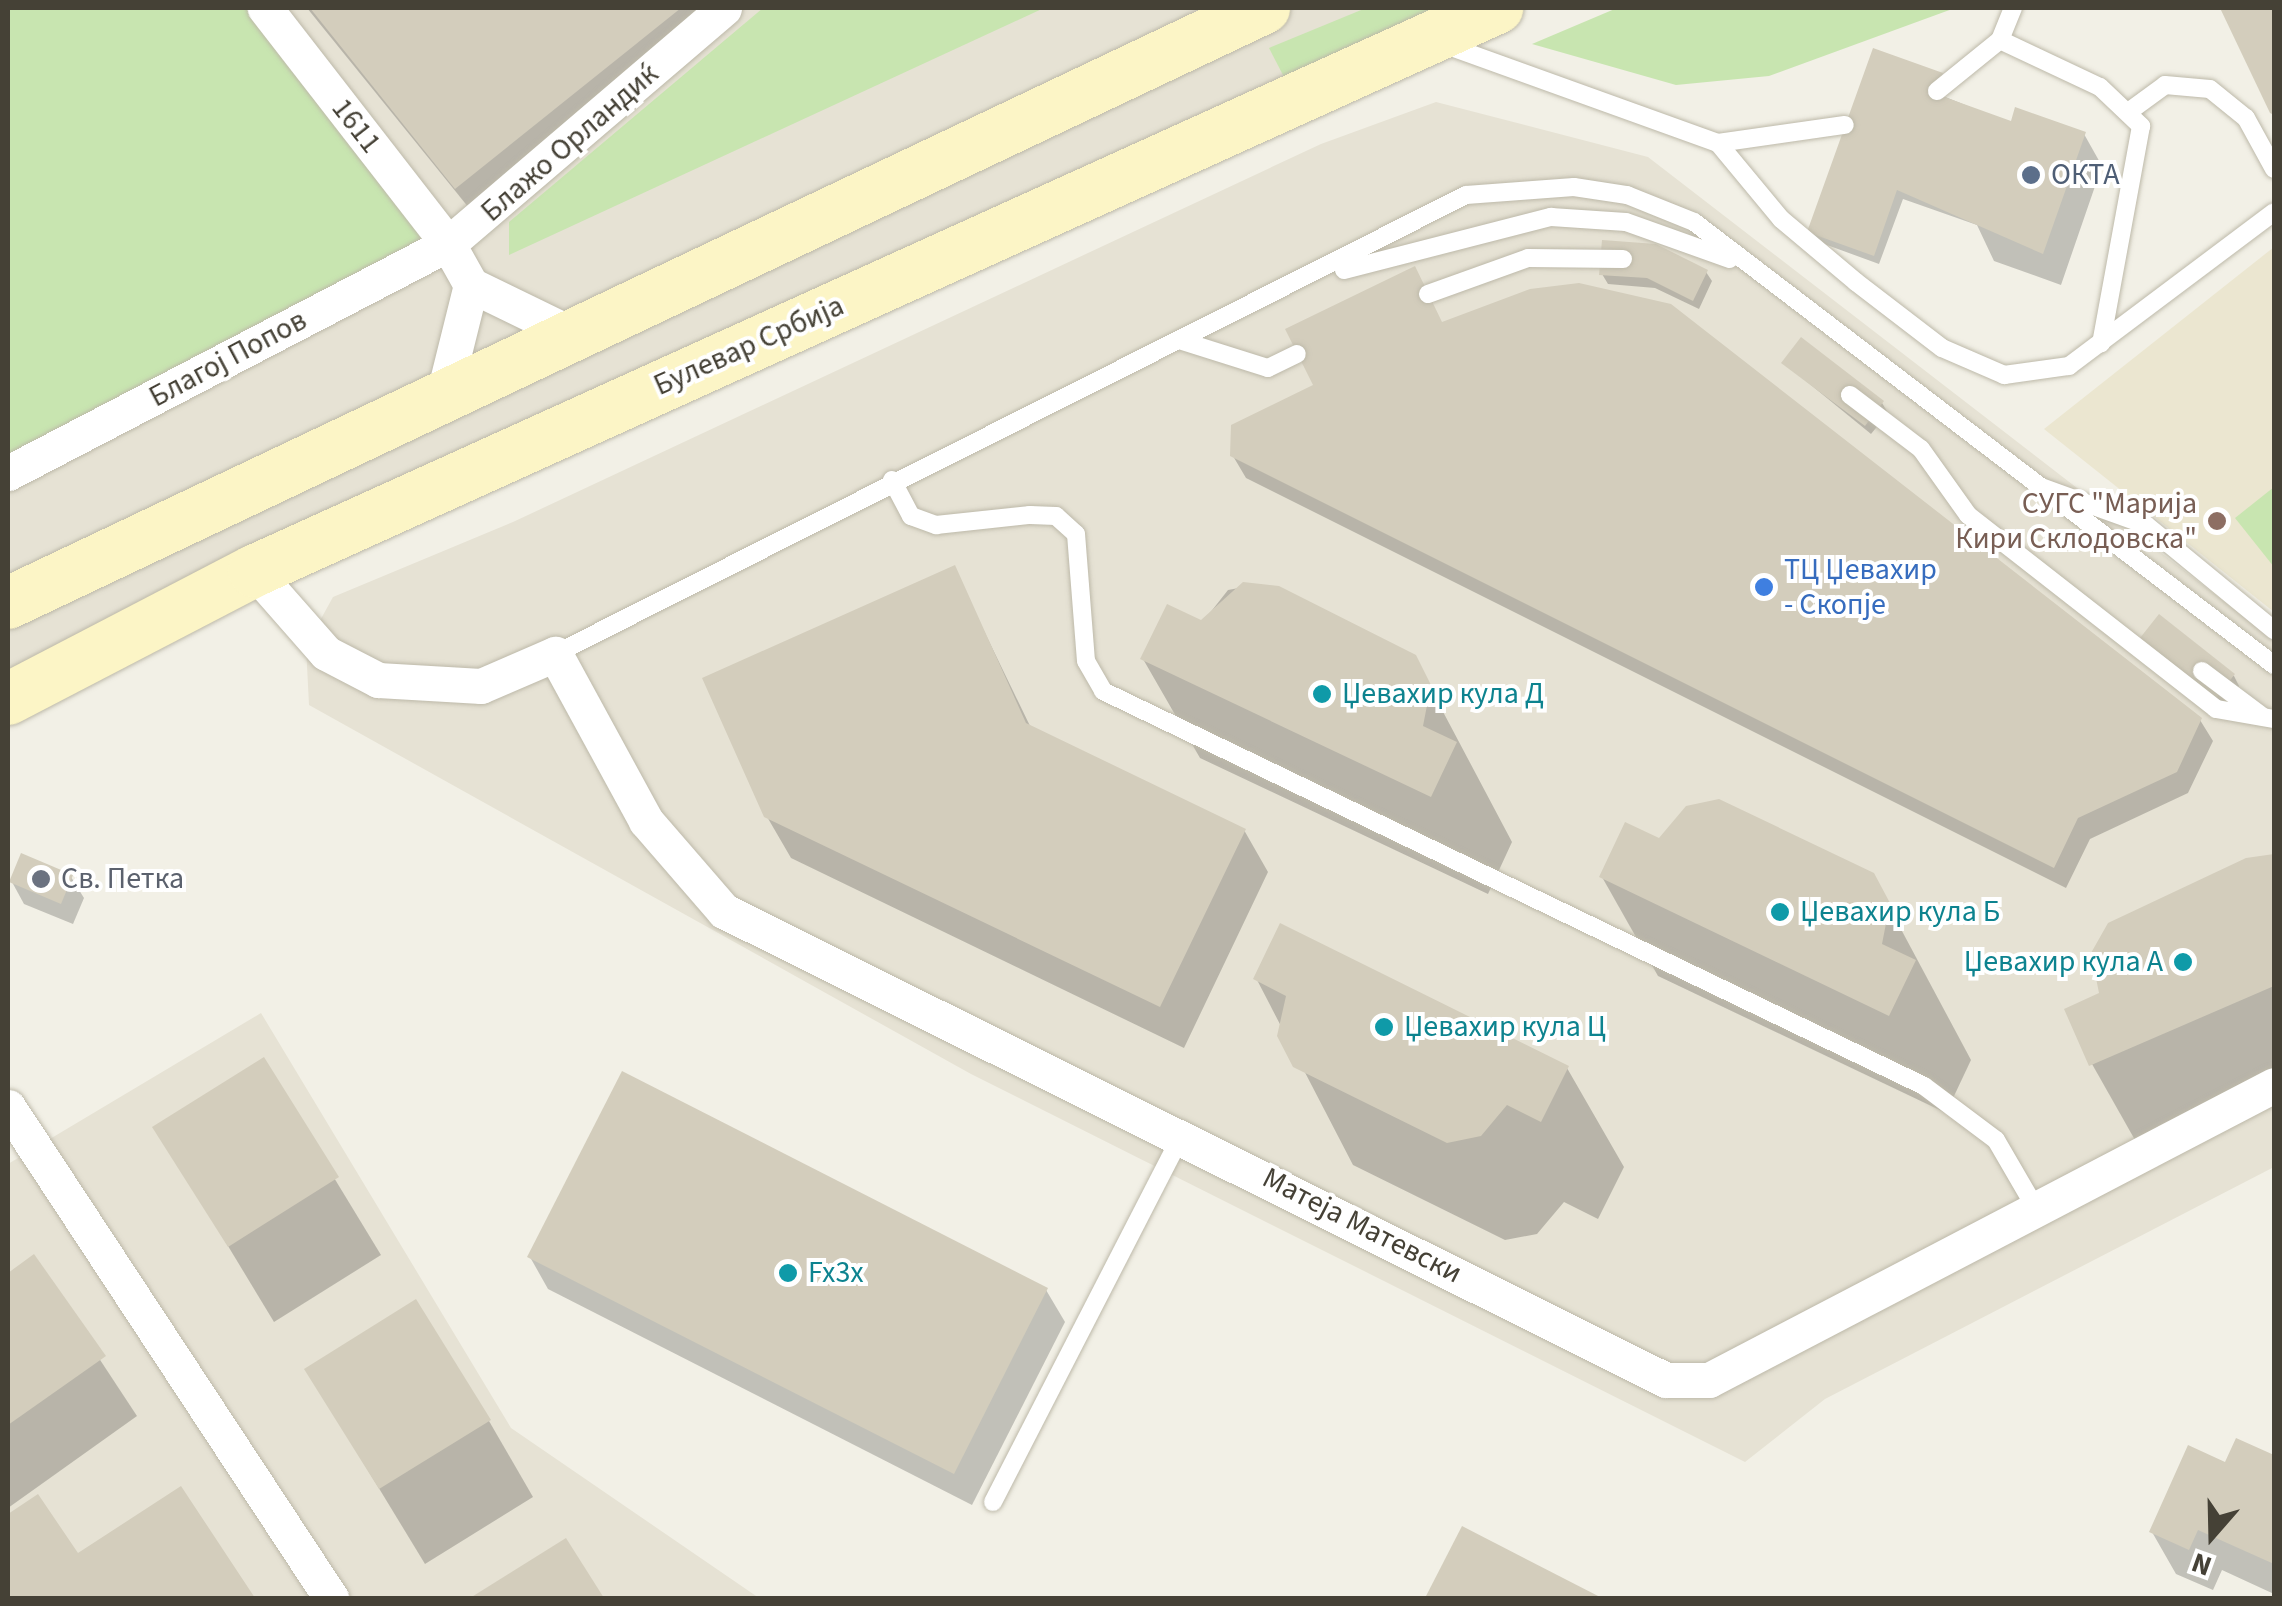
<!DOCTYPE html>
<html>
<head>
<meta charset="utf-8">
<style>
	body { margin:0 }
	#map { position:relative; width:2282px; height:1606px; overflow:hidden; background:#f2f0e6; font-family:"Source Sans 3",sans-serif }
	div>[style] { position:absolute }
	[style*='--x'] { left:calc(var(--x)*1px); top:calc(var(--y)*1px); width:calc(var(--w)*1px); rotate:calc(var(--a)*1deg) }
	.residential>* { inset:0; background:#e6e2d4 }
	.education>* { inset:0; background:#ebe6d0 }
	.green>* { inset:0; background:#c8e5b0 }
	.shadow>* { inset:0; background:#0003 }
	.building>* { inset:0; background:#d3cdbc }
	.roads { filter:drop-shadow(0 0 2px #bdb9a9) drop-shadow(0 0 2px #bdb9a9) }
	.lane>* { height:18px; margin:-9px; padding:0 9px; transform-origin:9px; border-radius:9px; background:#fff }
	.street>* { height:35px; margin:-17.5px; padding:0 17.5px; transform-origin:17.5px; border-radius:17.5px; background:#fff }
	.secondary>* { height:52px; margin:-26px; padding:0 26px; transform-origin:26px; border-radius:26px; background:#fcf5c6 }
	.dots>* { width:28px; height:28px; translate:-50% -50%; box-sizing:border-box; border:5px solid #fff; border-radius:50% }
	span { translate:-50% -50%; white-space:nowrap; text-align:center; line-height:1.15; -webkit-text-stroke:8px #fff; paint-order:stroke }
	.street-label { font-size:30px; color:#454136 }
	.service-label { font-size:30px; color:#4e5e75 }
	.left { translate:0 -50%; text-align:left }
	.education-label { font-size:30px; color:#785e54 }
	.right { translate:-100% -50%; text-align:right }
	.shop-label { font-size:30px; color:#366cbe }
	.culture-label { font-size:30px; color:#0d838f }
	.worship-label { font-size:30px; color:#5b616d }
	.frame { position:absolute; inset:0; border:10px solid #454136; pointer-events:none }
	.north { position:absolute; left:2162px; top:1486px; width:100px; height:100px; -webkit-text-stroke:8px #fff; paint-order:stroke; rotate:200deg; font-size:28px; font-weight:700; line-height:40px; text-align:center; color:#454136 }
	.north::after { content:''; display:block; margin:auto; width:35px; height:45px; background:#454136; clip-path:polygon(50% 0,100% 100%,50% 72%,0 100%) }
</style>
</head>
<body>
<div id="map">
	<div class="residential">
		<i style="clip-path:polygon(8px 8px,1497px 8px,8px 699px)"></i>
		<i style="clip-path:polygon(1436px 102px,1648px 157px,2274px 640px,2274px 1167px,1825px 1399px,1745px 1462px,971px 1074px,309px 705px,306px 646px,333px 597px,513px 522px,1321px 144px)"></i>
		<i style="clip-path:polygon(261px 1013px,511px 1428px,759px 1598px,8px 1598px,8px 1164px)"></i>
	</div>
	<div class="education">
		<i style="clip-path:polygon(2274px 247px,2274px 612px,2044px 429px)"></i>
	</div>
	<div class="green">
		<i style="clip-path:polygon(8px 8px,261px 8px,448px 244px,8px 473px)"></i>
		<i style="clip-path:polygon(763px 8px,1044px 8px,509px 255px,509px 222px)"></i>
		<i style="clip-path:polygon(1366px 8px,1438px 8px,1284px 77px,1269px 48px)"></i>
		<i style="clip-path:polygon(1617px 8px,1955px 8px,1769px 76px,1676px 85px,1532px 44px)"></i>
		<i style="clip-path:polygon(2274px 487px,2274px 567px,2235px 518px)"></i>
	</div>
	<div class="shadow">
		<i style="clip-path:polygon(307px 8px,719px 8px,469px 208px)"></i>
		<i style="clip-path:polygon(2223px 8px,2274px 8px,2274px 116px)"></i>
		<i style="clip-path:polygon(1943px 96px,2012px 124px,2084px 134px,2102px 166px,2061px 285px,1994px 261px,1977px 225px,1903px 199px,1879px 264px,1816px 241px,1810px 231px)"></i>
		<i style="clip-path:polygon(1706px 272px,1712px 281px,1699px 309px,1655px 288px,1608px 284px,1602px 274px)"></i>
		<i style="clip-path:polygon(1784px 363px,1882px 403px,1888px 413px,1871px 434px)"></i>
		<i style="clip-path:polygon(1233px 456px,2200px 720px,2213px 741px,2188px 793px,2090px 839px,2066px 888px,1246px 478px)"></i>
		<i style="clip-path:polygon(954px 569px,1031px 728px,1244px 830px,1268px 872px,1184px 1048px,791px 858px,766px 815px)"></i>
		<i style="clip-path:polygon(1260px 584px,1414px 657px,1512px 842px,1488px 894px,1200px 758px,1143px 659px,1202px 623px,1228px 590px)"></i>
		<i style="clip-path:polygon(2143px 638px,2234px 676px,2239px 686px,2223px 706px)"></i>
		<i style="clip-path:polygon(1660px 841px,1872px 875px,1971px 1060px,1946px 1113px,1658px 976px,1602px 877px)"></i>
		<i style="clip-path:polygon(2264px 856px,2274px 858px,2274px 1106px,2148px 1163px,2092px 1064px,2101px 995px)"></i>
		<i style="clip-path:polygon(71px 877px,84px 898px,73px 924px,24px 904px,12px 882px)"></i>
		<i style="clip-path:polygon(1256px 978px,1567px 1068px,1624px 1167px,1598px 1219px,1564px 1202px,1537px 1234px,1505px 1240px,1353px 1165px)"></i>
		<i style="clip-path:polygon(263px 1061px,381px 1255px,274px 1322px,156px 1127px)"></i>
		<i style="clip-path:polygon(530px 1257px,1046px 1290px,1065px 1322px,972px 1505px,548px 1289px)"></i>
		<i style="clip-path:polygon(33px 1258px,137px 1416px,8px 1508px,8px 1276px)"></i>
		<i style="clip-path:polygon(307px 1370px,489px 1421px,533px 1497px,425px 1564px)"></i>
		<i style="clip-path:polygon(2237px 1441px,2274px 1458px,2274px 1594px,2222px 1570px,2213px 1590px,2176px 1574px,2152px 1532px,2226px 1465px)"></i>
		<i style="clip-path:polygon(180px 1489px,252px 1598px,8px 1598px,8px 1517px,38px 1498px,78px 1557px)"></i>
		<i style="clip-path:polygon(1463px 1530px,1597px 1598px,1428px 1598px)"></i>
		<i style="clip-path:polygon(566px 1542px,601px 1598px,475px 1598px)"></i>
	</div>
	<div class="building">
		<i style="clip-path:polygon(310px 8px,681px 8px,455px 189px)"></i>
		<i style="clip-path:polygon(2220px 8px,2274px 8px,2274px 115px,2270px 113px)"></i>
		<i style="clip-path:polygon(1873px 48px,1943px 73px,1936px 94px,2011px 121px,2015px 107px,2086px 132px,2043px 254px,1897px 190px,1874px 256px,1807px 232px)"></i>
		<i style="clip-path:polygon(1602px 240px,1656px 244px,1708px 270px,1693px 301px,1647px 278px,1599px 275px)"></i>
		<i style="clip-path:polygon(1415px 266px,1442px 322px,1530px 289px,1579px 283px,1671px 304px,2202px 718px,2177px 772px,2078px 818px,2054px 868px,1230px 456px,1231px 425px,1313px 385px,1285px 329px)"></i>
		<i style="clip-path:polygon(1801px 337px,1884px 401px,1865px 426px,1781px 363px)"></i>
		<i style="clip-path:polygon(955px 565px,1026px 723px,1246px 829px,1160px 1007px,764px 817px,702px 678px)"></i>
		<i style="clip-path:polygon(1243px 582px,1279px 586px,1416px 655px,1431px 685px,1423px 726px,1457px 742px,1431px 797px,1140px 659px,1167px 604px,1201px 620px)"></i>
		<i style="clip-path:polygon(2159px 614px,2235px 674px,2216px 698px,2140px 638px)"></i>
		<i style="clip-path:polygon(1719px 799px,1874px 873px,1890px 903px,1882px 944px,1916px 960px,1889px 1016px,1599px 877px,1625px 822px,1659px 838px,1686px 806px)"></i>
		<i style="clip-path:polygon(21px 853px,73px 875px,61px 904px,9px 882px)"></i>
		<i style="clip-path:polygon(2274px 854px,2274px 986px,2089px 1066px,2064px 1009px,2099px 993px,2091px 953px,2108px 923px,2246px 858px)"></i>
		<i style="clip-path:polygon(1280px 923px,1569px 1066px,1541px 1122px,1507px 1105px,1481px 1136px,1447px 1143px,1293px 1067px,1277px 1036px,1286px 996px,1253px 979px)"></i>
		<i style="clip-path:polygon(264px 1057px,339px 1177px,228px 1247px,152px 1127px)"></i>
		<i style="clip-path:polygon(622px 1071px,1048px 1288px,954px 1474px,527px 1257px)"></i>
		<i style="clip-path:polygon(34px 1254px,106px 1356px,8px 1425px,8px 1273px)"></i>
		<i style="clip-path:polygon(416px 1299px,491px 1420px,379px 1489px,304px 1369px)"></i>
		<i style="clip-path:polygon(2236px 1438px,2274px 1455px,2274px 1564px,2198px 1530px,2189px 1550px,2149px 1532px,2188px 1445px,2225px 1462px)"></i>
		<i style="clip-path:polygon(181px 1486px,255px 1598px,8px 1598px,8px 1514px,38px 1494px,78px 1553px)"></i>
		<i style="clip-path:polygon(1462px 1526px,1602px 1598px,1425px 1598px)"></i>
		<i style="clip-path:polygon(566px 1538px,604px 1598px,470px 1598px)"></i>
	</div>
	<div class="roads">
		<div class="lane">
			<i style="--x:2000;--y:40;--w:110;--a:25.2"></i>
			<i style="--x:2100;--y:87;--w:57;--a:43.6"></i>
			<i style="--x:2141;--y:126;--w:221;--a:100.4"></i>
			<i style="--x:1443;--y:44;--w:292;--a:19.8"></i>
			<i style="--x:1718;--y:143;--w:128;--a:-8.1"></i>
			<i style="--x:1937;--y:91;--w:81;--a:-39"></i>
			<i style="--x:2000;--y:40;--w:35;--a:-68"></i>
			<i style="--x:2131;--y:110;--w:42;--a:-36.3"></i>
			<i style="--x:2165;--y:85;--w:45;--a:5.1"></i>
			<i style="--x:2210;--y:89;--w:46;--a:38.9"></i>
			<i style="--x:2246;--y:118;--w:58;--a:61.2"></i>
			<i style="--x:1718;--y:143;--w:99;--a:50.3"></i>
			<i style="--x:1781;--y:219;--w:98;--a:40"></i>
			<i style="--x:1856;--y:282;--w:108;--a:37.5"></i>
			<i style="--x:1942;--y:348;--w:68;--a:23.5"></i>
			<i style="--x:2004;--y:375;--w:66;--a:-7.9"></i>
			<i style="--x:2069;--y:366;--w:256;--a:-36.9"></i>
			<i style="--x:1344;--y:270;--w:214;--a:-14.4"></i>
			<i style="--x:1551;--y:217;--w:75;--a:3.8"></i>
			<i style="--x:1626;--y:222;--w:110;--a:19.6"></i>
			<i style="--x:1428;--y:294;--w:106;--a:-19.8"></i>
			<i style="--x:1528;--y:258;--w:95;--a:0.6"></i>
			<i style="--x:1179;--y:340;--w:93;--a:17.5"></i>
			<i style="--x:1268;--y:368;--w:32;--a:-26"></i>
			<i style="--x:1850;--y:395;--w:89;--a:37.3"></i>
			<i style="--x:1921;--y:449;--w:81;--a:54.5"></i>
			<i style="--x:1968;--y:515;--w:315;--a:38"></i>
			<i style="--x:2216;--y:709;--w:59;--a:9.8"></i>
			<i style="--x:892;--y:480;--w:41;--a:62.2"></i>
			<i style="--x:911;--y:516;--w:27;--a:20"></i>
			<i style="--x:936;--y:525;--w:95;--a:-6.1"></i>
			<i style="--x:1030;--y:515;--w:26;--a:2"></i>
			<i style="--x:1056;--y:516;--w:27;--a:42"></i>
			<i style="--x:1076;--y:534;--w:127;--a:85.5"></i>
			<i style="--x:1086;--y:661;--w:34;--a:60"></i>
			<i style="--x:1103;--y:691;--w:911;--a:25.69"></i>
			<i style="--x:1924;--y:1086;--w:90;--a:36.9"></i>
			<i style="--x:1996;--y:1140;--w:78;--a:59.8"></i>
			<i style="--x:2041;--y:487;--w:112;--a:19.9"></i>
			<i style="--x:2146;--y:525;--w:166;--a:39.4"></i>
			<i style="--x:555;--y:654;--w:1020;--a:-26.74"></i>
			<i style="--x:1466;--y:195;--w:108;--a:-4.2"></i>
			<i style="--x:1574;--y:187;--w:54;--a:8.6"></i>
			<i style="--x:1627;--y:195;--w:72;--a:21.9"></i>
			<i style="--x:1694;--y:222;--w:730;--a:37.37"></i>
			<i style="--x:2202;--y:671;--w:75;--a:36.9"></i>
			<i style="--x:993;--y:1502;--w:414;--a:-62.8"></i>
		</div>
		<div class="street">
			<i style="--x:471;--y:285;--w:47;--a:-119.3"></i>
			<i style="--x:448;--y:244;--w:363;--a:-40.5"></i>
			<i style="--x:471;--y:285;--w:108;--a:25.9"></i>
			<i style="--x:444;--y:393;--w:111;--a:-76"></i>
			<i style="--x:8;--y:473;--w:496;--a:-27.5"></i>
			<i style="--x:448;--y:244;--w:299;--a:-127.8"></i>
			<i style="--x:254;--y:571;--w:109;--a:48.7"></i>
			<i style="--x:326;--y:653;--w:59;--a:27.4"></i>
			<i style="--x:378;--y:680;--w:103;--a:3.3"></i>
			<i style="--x:481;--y:686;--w:81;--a:-23.4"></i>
			<i style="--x:555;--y:654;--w:190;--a:61.4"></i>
			<i style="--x:646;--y:821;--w:119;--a:49.1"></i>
			<i style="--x:724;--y:911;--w:1052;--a:26.47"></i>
			<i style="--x:1666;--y:1380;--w:43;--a:0"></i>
			<i style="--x:1709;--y:1380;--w:637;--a:-27.57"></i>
			<i style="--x:8;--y:1107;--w:588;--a:56.66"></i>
		</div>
		<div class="secondary">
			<i style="--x:8;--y:603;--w:1390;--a:-25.35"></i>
			<i style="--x:8;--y:699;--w:277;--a:-27.5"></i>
			<i style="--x:254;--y:571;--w:1365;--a:-24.37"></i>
		</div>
	</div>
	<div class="dots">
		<i style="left:2031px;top:175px;background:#5c6f8a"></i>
		<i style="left:2217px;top:521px;background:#8d6e63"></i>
		<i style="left:1764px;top:587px;background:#3f7fe0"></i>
		<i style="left:1322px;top:694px;background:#0f9aa8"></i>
		<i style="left:41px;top:879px;background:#6b7280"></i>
		<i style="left:1780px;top:912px;background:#0f9aa8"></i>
		<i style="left:2183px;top:962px;background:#0f9aa8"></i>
		<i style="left:1384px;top:1027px;background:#0f9aa8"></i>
		<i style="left:788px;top:1273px;background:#0f9aa8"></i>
	</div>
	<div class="street-label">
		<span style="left:356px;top:126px;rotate:52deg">1611</span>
		<span style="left:570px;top:143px;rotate:-41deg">Блажо Орландиќ</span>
		<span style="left:749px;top:346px;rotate:-24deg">Булевар Србија</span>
		<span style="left:228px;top:359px;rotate:-28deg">Благој Попов</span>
		<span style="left:1362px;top:1226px;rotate:27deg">Матеја Матевски</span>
	</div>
	<div class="service-label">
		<span class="left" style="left:2051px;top:175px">ОКТА</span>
	</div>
	<div class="education-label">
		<span class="right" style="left:2197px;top:521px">СУГС "Марија<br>Кири Склодовска"</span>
	</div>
	<div class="shop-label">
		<span class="left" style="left:1784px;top:587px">ТЦ Џевахир<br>- Скопје</span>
	</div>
	<div class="culture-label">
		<span class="left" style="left:1342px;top:694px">Џевахир кула Д</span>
		<span class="left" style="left:1800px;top:912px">Џевахир кула Б</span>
		<span class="right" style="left:2163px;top:962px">Џевахир кула А</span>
		<span class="left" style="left:1404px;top:1027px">Џевахир кула Ц</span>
		<span class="left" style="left:808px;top:1273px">Fx3x</span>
	</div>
	<div class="worship-label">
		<span class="left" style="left:61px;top:879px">Св. Петка</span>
	</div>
	<div class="frame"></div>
	<div class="north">N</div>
</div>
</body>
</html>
